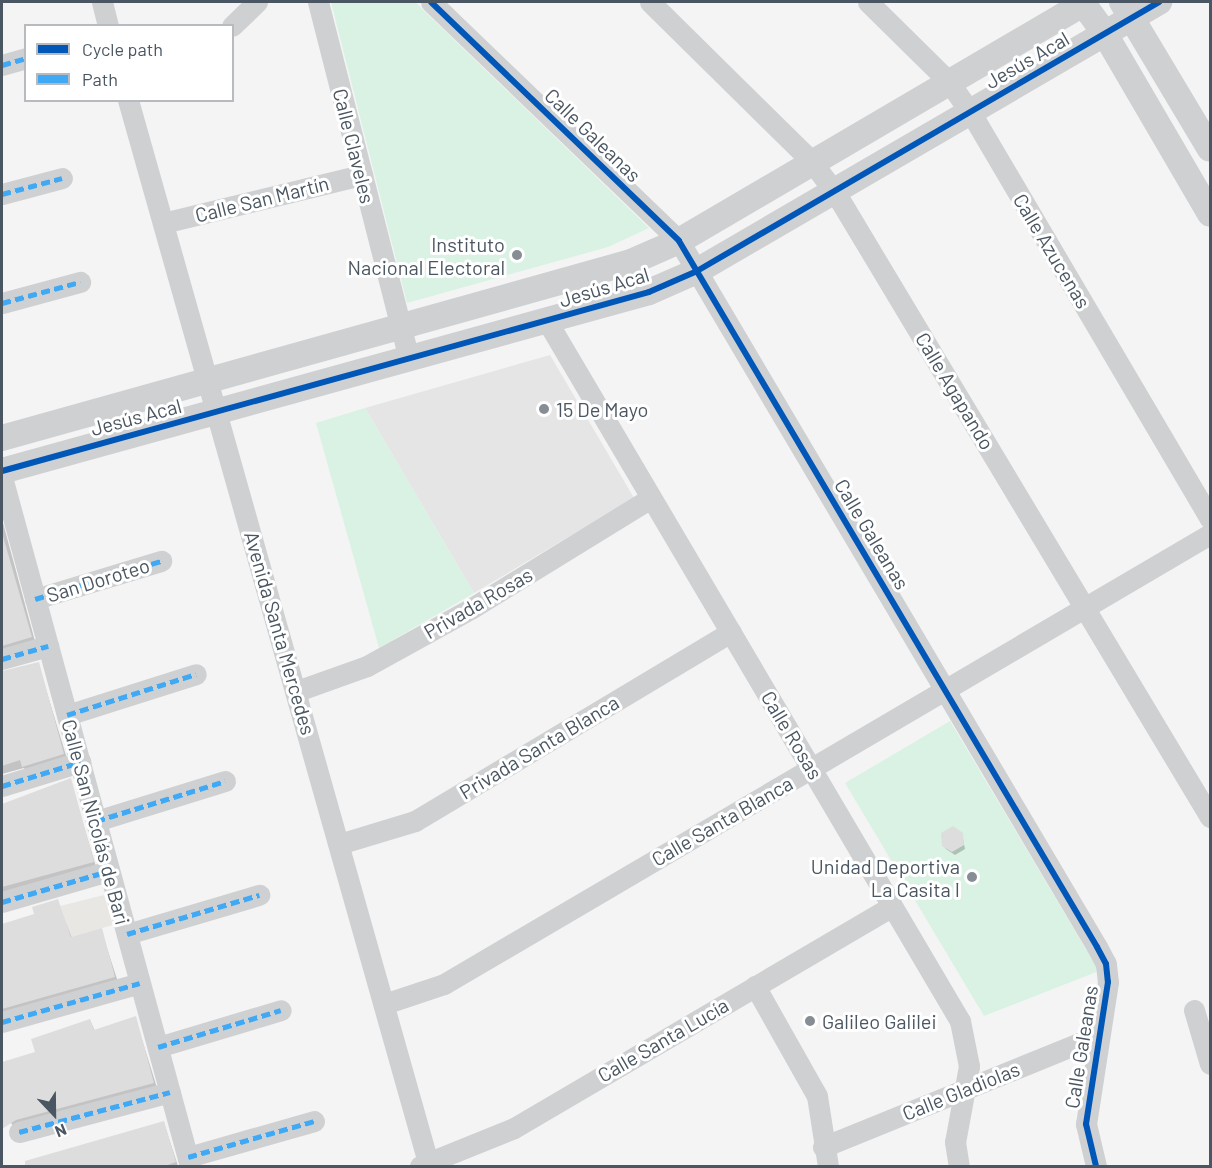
<!DOCTYPE html>
<html>
<head>
<meta charset="utf-8">
<style>
	body { margin:0 }
	#map { position:relative; width:1212px; height:1168px; overflow:hidden; background:#f4f4f4; font-family:Barlow,sans-serif }
	div>[style] { position:absolute }
	[style*='--x'] { left:calc(var(--x)*1px); top:calc(var(--y)*1px); width:calc(var(--w)*1px); rotate:calc(var(--a)*1deg) }
	.commercial>* { inset:0; background:#e8e7e3 }
	.education>* { inset:0; background:#e6e5e6 }
	.green>* { inset:0; background:#d9f2e3 }
	.shadow>* { inset:0; background:#0003 }
	.building>* { inset:0; background:#ddddde }
	.minor>* { height:21px; margin:-10.5px; padding:0 10.5px; transform-origin:10.5px; border-radius:10.5px; background:#ced0d2 }
	.tertiary>* { height:26px; margin:-13px; padding:0 13px; transform-origin:13px; border-radius:13px; background:#ced0d2 }
	.quiet>* { height:4.5px; margin-top:-2.25px; transform-origin:0; background:repeating-linear-gradient(90deg,#3fa9f5 0 9px,transparent 0 13.5px) }
	.cycleway>* { height:6px; margin:-3px; padding:0 3px; transform-origin:3px; border-radius:3px; background:#0057b8 }
	.dots>* { width:16px; height:16px; translate:-50% -50%; box-sizing:border-box; border:3px solid #fff; border-radius:50% }
	span { translate:-50% -50%; white-space:nowrap; text-align:center; line-height:1.15; -webkit-text-stroke:6px #fff; paint-order:stroke }
	.street-label { font-size:20px; color:#4a5661 }
	.poi-label { font-size:20px; color:#4a5661 }
	.right { translate:-100% -50%; text-align:right }
	.left { translate:0 -50%; text-align:left }
	.frame { position:absolute; inset:0; border:3px solid #4a5661; pointer-events:none }
	.legend { position:absolute; left:24px; top:24px; width:210px; height:78px; box-sizing:border-box; background:#fff; border:2px solid #b7bbc0; margin:0; padding:8px 10px; list-style:none; font-size:18px; color:#4a5661 }
	.legend li { display:flex; align-items:center; gap:12px; height:30px }
	.legend b { width:30px; border:2px solid #b7bbc0 }
	.north { position:absolute; left:24px; top:1084px; width:60px; height:60px; -webkit-text-stroke:4px #fff; paint-order:stroke; rotate:158deg; font-size:16px; font-weight:700; line-height:24px; text-align:center; color:#4a5661 }
	.north::after { content:''; display:block; margin:auto; width:21px; height:27px; background:#4a5661; clip-path:polygon(50% 0,100% 100%,50% 72%,0 100%) }
</style>
</head>
<body>
<div id="map">
	<div class="commercial">
		<i style="clip-path:polygon(104px 895px,113px 925px,71px 937px,60px 906px)"></i>
	</div>
	<div class="education">
		<i style="clip-path:polygon(550px 355px,634px 498px,474px 593px,365px 408px)"></i>
	</div>
	<div class="green">
		<i style="clip-path:polygon(331px 2px,415px 2px,649px 228px,608px 247px,407px 303px)"></i>
		<i style="clip-path:polygon(365px 408px,474px 593px,379px 648px,316px 423px)"></i>
		<i style="clip-path:polygon(950px 721px,1099px 971px,984px 1016px,845px 783px)"></i>
	</div>
	<div class="shadow">
		<i style="clip-path:polygon(2px 519px,36px 645px,2px 656px)"></i>
		<i style="clip-path:polygon(38px 663px,68px 762px,28px 774px,24px 768px,2px 774px,2px 672px)"></i>
		<i style="clip-path:polygon(70px 780px,97px 870px,2px 897px,2px 805px)"></i>
		<i style="clip-path:polygon(962px 834px,965px 849px,955px 855px,946px 849px,943px 845px)"></i>
		<i style="clip-path:polygon(57px 901px,72px 938px,101px 930px,119px 985px,2px 1021px,2px 926px,36px 915px)"></i>
		<i style="clip-path:polygon(135px 1017px,158px 1091px,16px 1131px,2px 1108px,2px 1063px,37px 1053px,90px 1020px,95px 1031px)"></i>
		<i style="clip-path:polygon(164px 1123px,178px 1166px,38px 1166px)"></i>
	</div>
	<div class="building">
		<i style="clip-path:polygon(2px 533px,32px 637px,2px 646px)"></i>
		<i style="clip-path:polygon(39px 662px,64px 754px,22px 767px,20px 760px,2px 766px,2px 671px)"></i>
		<i style="clip-path:polygon(71px 778px,94px 862px,2px 887px,2px 804px)"></i>
		<i style="clip-path:polygon(953px 826px,963px 833px,964px 845px,952px 852px,942px 846px,941px 833px)"></i>
		<i style="clip-path:polygon(58px 899px,71px 937px,102px 928px,115px 977px,2px 1009px,2px 924px,34px 914px,32px 907px)"></i>
		<i style="clip-path:polygon(136px 1016px,154px 1083px,16px 1120px,2px 1129px,2px 1062px,35px 1052px,31px 1039px,90px 1019px,94px 1030px)"></i>
		<i style="clip-path:polygon(164px 1121px,176px 1162px,162px 1167px,25px 1167px,25px 1161px)"></i>
	</div>
	<div class="minor">
		<i style="--x:102;--y:2;--w:25;--a:76"></i>
		<i style="--x:318;--y:2;--w:369;--a:75.7"></i>
		<i style="--x:431;--y:2;--w:344;--a:43.9"></i>
		<i style="--x:679;--y:241;--w:820;--a:59.37"></i>
		<i style="--x:1097;--y:947;--w:19;--a:62"></i>
		<i style="--x:1106;--y:964;--w:18;--a:84"></i>
		<i style="--x:1108;--y:982;--w:144;--a:98.8"></i>
		<i style="--x:1086;--y:1124;--w:43;--a:76.6"></i>
		<i style="--x:650;--y:2;--w:228;--a:44.6"></i>
		<i style="--x:812;--y:162;--w:38;--a:53"></i>
		<i style="--x:835;--y:192;--w:729;--a:59.04"></i>
		<i style="--x:868;--y:2;--w:114;--a:44.6"></i>
		<i style="--x:949;--y:82;--w:38;--a:55"></i>
		<i style="--x:971;--y:113;--w:471;--a:59.5"></i>
		<i style="--x:232;--y:26;--w:35;--a:-44"></i>
		<i style="--x:2;--y:65;--w:25;--a:-16"></i>
		<i style="--x:128;--y:100;--w:1108;--a:74.23"></i>
		<i style="--x:2;--y:194;--w:62;--a:-14.9"></i>
		<i style="--x:163;--y:223;--w:205;--a:-13.6"></i>
		<i style="--x:2;--y:303;--w:81;--a:-15.1"></i>
		<i style="--x:547;--y:321;--w:813;--a:59.46"></i>
		<i style="--x:960;--y:1021;--w:46;--a:78.7"></i>
		<i style="--x:969;--y:1066;--w:77;--a:100.4"></i>
		<i style="--x:955;--y:1142;--w:24;--a:81"></i>
		<i style="--x:2;--y:477;--w:714;--a:74.74"></i>
		<i style="--x:35;--y:599;--w:132;--a:-16.8"></i>
		<i style="--x:2;--y:659;--w:48;--a:-15.8"></i>
		<i style="--x:297;--y:691;--w:74;--a:-19.7"></i>
		<i style="--x:367;--y:666;--w:120;--a:-28.9"></i>
		<i style="--x:472;--y:608;--w:210;--a:-31.6"></i>
		<i style="--x:67;--y:715;--w:135;--a:-17.6"></i>
		<i style="--x:2;--y:786;--w:82;--a:-17.1"></i>
		<i style="--x:96;--y:821;--w:135;--a:-17.2"></i>
		<i style="--x:339;--y:844;--w:79;--a:-16.8"></i>
		<i style="--x:415;--y:821;--w:368;--a:-30.9"></i>
		<i style="--x:2;--y:902;--w:111;--a:-16.2"></i>
		<i style="--x:127;--y:934;--w:138;--a:-16.5"></i>
		<i style="--x:755;--y:986;--w:126;--a:60.6"></i>
		<i style="--x:817;--y:1096;--w:71;--a:81.1"></i>
		<i style="--x:384;--y:1004;--w:63;--a:-18.4"></i>
		<i style="--x:444;--y:984;--w:888;--a:-30.43"></i>
		<i style="--x:1194;--y:1010;--w:56;--a:73.5"></i>
		<i style="--x:2;--y:1022;--w:143;--a:-15.8"></i>
		<i style="--x:158;--y:1047;--w:128;--a:-16.7"></i>
		<i style="--x:19;--y:1132;--w:156;--a:-14.8"></i>
		<i style="--x:823;--y:1147;--w:298;--a:-22.1"></i>
		<i style="--x:188;--y:1157;--w:131;--a:-15.9"></i>
		<i style="--x:420;--y:1166;--w:101;--a:-22"></i>
		<i style="--x:514;--y:1128;--w:438;--a:-30.4"></i>
	</div>
	<div class="tertiary">
		<i style="--x:1082;--y:2;--w:39;--a:54"></i>
		<i style="--x:1105;--y:34;--w:208;--a:59.7"></i>
		<i style="--x:1122;--y:2;--w:171;--a:59.1"></i>
		<i style="--x:2;--y:438;--w:653;--a:-15.63"></i>
		<i style="--x:631;--y:262;--w:52;--a:-23.6"></i>
		<i style="--x:679;--y:241;--w:472;--a:-30.4"></i>
		<i style="--x:2;--y:471;--w:671;--a:-15.46"></i>
		<i style="--x:649;--y:292;--w:52;--a:-23.6"></i>
		<i style="--x:697;--y:271;--w:535;--a:-30.21"></i>
	</div>
	<div class="quiet">
		<i style="--x:2;--y:65;--w:25;--a:-16"></i>
		<i style="--x:2;--y:194;--w:62;--a:-14.9"></i>
		<i style="--x:2;--y:303;--w:81;--a:-15.1"></i>
		<i style="--x:35;--y:599;--w:132;--a:-16.8"></i>
		<i style="--x:2;--y:659;--w:48;--a:-15.8"></i>
		<i style="--x:67;--y:715;--w:135;--a:-17.6"></i>
		<i style="--x:2;--y:786;--w:82;--a:-17.1"></i>
		<i style="--x:96;--y:821;--w:135;--a:-17.2"></i>
		<i style="--x:2;--y:902;--w:111;--a:-16.2"></i>
		<i style="--x:127;--y:934;--w:138;--a:-16.5"></i>
		<i style="--x:2;--y:1022;--w:143;--a:-15.8"></i>
		<i style="--x:158;--y:1047;--w:128;--a:-16.7"></i>
		<i style="--x:19;--y:1132;--w:156;--a:-14.8"></i>
		<i style="--x:188;--y:1157;--w:131;--a:-15.9"></i>
	</div>
	<div class="cycleway">
		<i style="--x:431;--y:2;--w:344;--a:43.9"></i>
		<i style="--x:679;--y:241;--w:820;--a:59.37"></i>
		<i style="--x:1097;--y:947;--w:19;--a:62"></i>
		<i style="--x:1106;--y:964;--w:18;--a:84"></i>
		<i style="--x:1108;--y:982;--w:144;--a:98.8"></i>
		<i style="--x:1086;--y:1124;--w:43;--a:76.6"></i>
		<i style="--x:2;--y:471;--w:671;--a:-15.46"></i>
		<i style="--x:649;--y:292;--w:52;--a:-23.6"></i>
		<i style="--x:697;--y:271;--w:535;--a:-30.21"></i>
	</div>
	<div class="dots">
		<i style="left:517px;top:255px;background:#868d94"></i>
		<i style="left:544px;top:409px;background:#868d94"></i>
		<i style="left:972px;top:877px;background:#868d94"></i>
		<i style="left:810px;top:1021px;background:#868d94"></i>
	</div>
	<div class="street-label">
		<span style="left:1027px;top:60px;rotate:-30deg">Jesús Acal</span>
		<span style="left:593px;top:135px;rotate:44deg">Calle Galeanas</span>
		<span style="left:354px;top:146px;rotate:76deg">Calle Claveles</span>
		<span style="left:262px;top:199px;rotate:-14deg">Calle San Martín</span>
		<span style="left:1052px;top:251px;rotate:59deg">Calle Azucenas</span>
		<span style="left:604px;top:287px;rotate:-17deg">Jesús Acal</span>
		<span style="left:955px;top:391px;rotate:59deg">Calle Agapando</span>
		<span style="left:136px;top:417px;rotate:-15deg">Jesús Acal</span>
		<span style="left:872px;top:534px;rotate:59deg">Calle Galeanas</span>
		<span style="left:98px;top:580px;rotate:-17deg">San Doroteo</span>
		<span style="left:478px;top:603px;rotate:-30deg">Privada Rosas</span>
		<span style="left:280px;top:633px;rotate:74deg">Avenida Santa Mercedes</span>
		<span style="left:792px;top:735px;rotate:59deg">Calle Rosas</span>
		<span style="left:539px;top:747px;rotate:-31deg">Privada Santa Blanca</span>
		<span style="left:722px;top:821px;rotate:-30deg">Calle Santa Blanca</span>
		<span style="left:96px;top:822px;rotate:75deg">Calle San Nicolás de Bari</span>
		<span style="left:663px;top:1040px;rotate:-30deg">Calle Santa Lucía</span>
		<span style="left:1081px;top:1047px;rotate:-81deg">Calle Galeanas</span>
		<span style="left:961px;top:1091px;rotate:-22deg">Calle Gladiolas</span>
	</div>
	<div class="poi-label">
		<span class="right" style="left:505px;top:256px">Instituto<br>Nacional Electoral</span>
		<span class="left" style="left:556px;top:409px">15 De Mayo</span>
		<span class="right" style="left:960px;top:878px">Unidad Deportiva<br>La Casita I</span>
		<span class="left" style="left:822px;top:1021px">Galileo Galilei</span>
	</div>
	<div class="frame"></div>
	<ul class="legend">
	<li><b style="height:8px;background:#0057b8"></b>Cycle path</li>
	<li><b style="height:8px;background:#3fa9f5"></b>Path</li>
	</ul>
	<div class="north">N</div>
</div>
</body>
</html>
